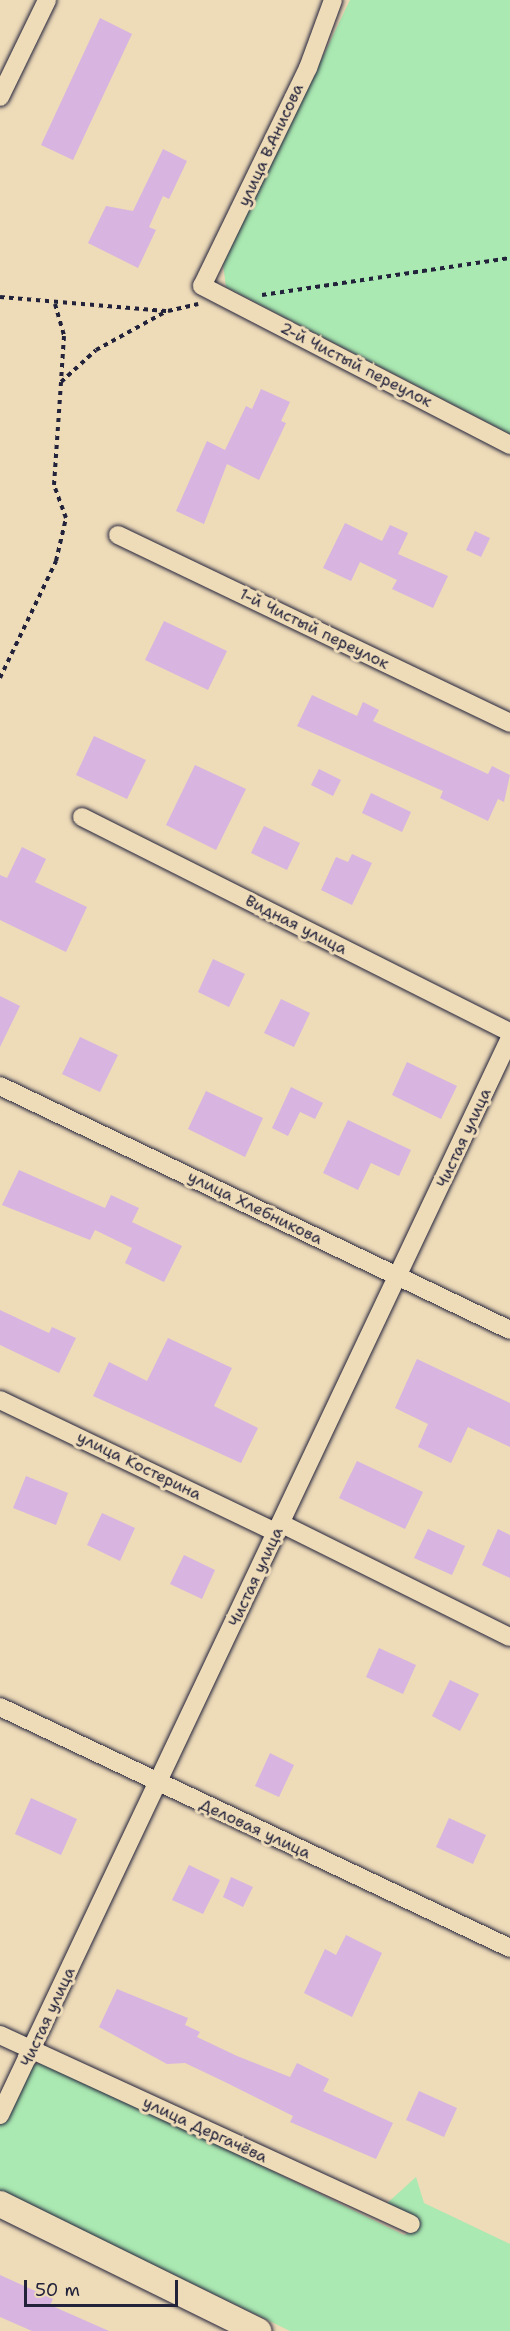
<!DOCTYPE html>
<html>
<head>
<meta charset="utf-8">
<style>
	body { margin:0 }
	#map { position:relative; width:510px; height:2331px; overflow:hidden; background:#eedbb8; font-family:"Shantell Sans",sans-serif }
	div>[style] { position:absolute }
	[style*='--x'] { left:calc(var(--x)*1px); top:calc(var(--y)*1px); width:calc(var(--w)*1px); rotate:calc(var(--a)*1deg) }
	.green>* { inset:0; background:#aae9b1 }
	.building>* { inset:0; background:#d7b5e0 }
	.path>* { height:4px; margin-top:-2px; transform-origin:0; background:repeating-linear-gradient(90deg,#22223b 0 4.5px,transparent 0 9px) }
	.roads { filter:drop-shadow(0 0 2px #22223b) drop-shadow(0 0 2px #22223b) }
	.street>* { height:18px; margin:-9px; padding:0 9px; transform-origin:9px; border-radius:9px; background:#eedbb8 }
	.secondary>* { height:26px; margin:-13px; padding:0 13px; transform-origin:13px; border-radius:13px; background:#eedbb8 }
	span { translate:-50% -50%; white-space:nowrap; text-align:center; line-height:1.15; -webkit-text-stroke:6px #eedbb8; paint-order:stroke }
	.street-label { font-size:16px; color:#22223b }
	.scale { position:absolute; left:24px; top:2280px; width:154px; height:27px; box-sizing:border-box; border:3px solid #22223b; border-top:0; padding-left:8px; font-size:18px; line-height:21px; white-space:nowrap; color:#22223b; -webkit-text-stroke:4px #eedbb8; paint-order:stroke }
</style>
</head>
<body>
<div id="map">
	<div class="green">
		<i style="clip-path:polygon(350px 0,510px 0,510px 434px,226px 287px,223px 264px)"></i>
		<i style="clip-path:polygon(48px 2062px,404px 2235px,412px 2231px,384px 2206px,416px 2177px,424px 2203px,510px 2244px,510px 2331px,290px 2331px,0 2191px,0 2120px,28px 2066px)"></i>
	</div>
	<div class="building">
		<i style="clip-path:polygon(100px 18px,132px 34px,73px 160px,41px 145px)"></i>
		<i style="clip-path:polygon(163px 149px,187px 161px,169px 199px,163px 196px,149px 227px,156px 230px,138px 268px,88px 243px,106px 206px,133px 211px)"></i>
		<i style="clip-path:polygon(261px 389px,290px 402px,281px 421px,286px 423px,259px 480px,227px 464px,204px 524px,176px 511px,207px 441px,225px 450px,246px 406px,252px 409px)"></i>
		<i style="clip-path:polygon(345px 523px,382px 541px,390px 525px,408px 533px,398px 554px,448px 576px,433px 608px,392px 589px,397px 580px,360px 562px,351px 581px,323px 568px)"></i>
		<i style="clip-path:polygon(475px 531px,490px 538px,481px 557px,466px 550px)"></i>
		<i style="clip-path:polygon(164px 621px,227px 651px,208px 690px,145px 660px)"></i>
		<i style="clip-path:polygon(312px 695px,357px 716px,363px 702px,379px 710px,373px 721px,488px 774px,492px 766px,510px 775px,504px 802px,498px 799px,488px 821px,440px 798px,443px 791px,297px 726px)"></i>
		<i style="clip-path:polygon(94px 736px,146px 760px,127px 799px,76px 775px)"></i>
		<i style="clip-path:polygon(195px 765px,246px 789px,216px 850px,166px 825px)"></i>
		<i style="clip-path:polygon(319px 769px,341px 780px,333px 796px,311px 785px)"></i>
		<i style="clip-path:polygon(371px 793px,411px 812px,402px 832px,362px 813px)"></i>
		<i style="clip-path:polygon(264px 826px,300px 843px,287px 870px,251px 853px)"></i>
		<i style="clip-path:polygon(22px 847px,46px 859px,35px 882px,87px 907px,66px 952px,0 920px,0 875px,7px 878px)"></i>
		<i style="clip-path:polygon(352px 854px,372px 863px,352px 905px,321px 890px,336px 857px,348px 862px)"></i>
		<i style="clip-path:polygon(213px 959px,245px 974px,229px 1007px,198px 992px)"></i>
		<i style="clip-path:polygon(0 996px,20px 1006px,0 1047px)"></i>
		<i style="clip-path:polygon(281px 999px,310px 1013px,294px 1047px,264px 1033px)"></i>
		<i style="clip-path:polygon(80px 1037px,118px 1055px,100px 1092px,62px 1074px)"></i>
		<i style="clip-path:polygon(407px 1062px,457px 1086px,441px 1119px,392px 1095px)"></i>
		<i style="clip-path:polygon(291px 1087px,323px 1103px,315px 1119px,300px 1112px,288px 1136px,272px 1128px)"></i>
		<i style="clip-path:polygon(206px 1091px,263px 1118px,245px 1157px,188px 1129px)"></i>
		<i style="clip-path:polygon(348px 1120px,411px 1150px,399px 1176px,371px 1163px,358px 1190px,323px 1173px)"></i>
		<i style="clip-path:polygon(19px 1170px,105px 1208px,111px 1195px,139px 1208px,132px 1222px,182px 1246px,164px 1282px,125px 1263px,132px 1248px,95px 1230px,90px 1240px,2px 1205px)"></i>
		<i style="clip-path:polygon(0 1310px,49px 1333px,52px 1327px,76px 1338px,59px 1373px,0 1345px)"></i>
		<i style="clip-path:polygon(168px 1338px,232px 1368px,214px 1406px,258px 1428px,241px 1463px,93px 1396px,109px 1362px,147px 1381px)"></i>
		<i style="clip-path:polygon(417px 1359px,510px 1403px,510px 1447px,468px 1427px,451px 1463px,418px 1447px,428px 1424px,395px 1408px)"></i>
		<i style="clip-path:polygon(357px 1461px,423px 1492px,405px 1529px,339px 1498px)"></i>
		<i style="clip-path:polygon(26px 1476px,68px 1493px,56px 1525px,13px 1508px)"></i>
		<i style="clip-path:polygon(102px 1513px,135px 1528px,120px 1561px,87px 1545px)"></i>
		<i style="clip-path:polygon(428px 1529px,465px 1546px,452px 1575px,414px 1558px)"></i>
		<i style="clip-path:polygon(498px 1529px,510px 1535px,510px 1578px,482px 1565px)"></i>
		<i style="clip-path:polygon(184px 1555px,215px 1570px,202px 1599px,170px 1584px)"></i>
		<i style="clip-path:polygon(379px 1648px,416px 1665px,403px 1694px,366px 1677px)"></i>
		<i style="clip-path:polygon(450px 1680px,479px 1694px,460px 1731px,432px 1716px)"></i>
		<i style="clip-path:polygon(270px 1753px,294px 1765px,279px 1797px,255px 1786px)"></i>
		<i style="clip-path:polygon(31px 1798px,77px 1819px,61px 1855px,15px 1834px)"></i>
		<i style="clip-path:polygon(449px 1818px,486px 1835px,473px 1864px,436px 1847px)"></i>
		<i style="clip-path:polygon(189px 1865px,220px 1880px,203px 1914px,172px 1900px)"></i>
		<i style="clip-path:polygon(231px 1877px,253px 1887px,243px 1907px,223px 1897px)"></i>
		<i style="clip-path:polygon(346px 1935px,382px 1953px,352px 2017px,304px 1993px,325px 1949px,336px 1955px)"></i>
		<i style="clip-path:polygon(117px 1989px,188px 2018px,185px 2025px,200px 2032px,197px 2037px,237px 2056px,290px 2077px,297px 2063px,329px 2079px,323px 2091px,393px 2123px,376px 2159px,290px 2122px,293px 2116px,225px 2082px,185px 2063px,167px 2064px,99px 2027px)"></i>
		<i style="clip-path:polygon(419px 2091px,457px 2108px,444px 2137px,406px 2120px)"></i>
		<i style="clip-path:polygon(0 2275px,53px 2299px,50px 2305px,109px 2331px,32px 2331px,0 2317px)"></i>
	</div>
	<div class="path">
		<i style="--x:262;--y:295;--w:251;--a:-8.5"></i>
		<i style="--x:0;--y:297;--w:169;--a:4.8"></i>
		<i style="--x:168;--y:311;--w:31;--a:-13"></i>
		<i style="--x:55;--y:304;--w:33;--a:74"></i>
		<i style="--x:64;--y:336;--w:45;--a:93.8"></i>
		<i style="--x:0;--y:678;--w:130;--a:-64.4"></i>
		<i style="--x:56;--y:561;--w:44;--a:-76.9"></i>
		<i style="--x:66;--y:518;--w:35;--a:-110"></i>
		<i style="--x:54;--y:485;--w:103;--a:-86.1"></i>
		<i style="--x:61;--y:382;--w:47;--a:-42.4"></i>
		<i style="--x:96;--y:350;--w:81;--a:-28.8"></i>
	</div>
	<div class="roads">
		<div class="street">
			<i style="--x:333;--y:0;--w:72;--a:110.2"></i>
			<i style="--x:308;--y:68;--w:242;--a:115.9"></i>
			<i style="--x:202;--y:286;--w:347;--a:27.3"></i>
			<i style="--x:0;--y:97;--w:108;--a:-64.1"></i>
			<i style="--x:118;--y:535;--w:435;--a:25.6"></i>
			<i style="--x:82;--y:817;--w:479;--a:26.7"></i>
			<i style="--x:0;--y:1086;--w:565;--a:25.57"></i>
			<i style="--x:0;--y:1400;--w:307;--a:25.6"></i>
			<i style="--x:282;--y:1524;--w:254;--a:26.4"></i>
			<i style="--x:0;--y:1707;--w:564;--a:25.29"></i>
			<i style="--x:0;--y:2035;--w:452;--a:24.7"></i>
			<i style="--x:0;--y:2115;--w:1192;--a:-64.66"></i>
		</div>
		<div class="secondary">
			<i style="--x:0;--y:2204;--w:288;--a:26.2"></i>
		</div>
	</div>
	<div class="street-label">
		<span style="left:271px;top:145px;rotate:-65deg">улица В.Анисова</span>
		<span style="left:356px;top:365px;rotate:27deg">2-й Чистый переулок</span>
		<span style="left:314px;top:629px;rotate:26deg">1-й Чистый переулок</span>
		<span style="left:296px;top:925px;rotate:27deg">Видная улица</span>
		<span style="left:464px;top:1138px;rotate:-65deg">Чистая улица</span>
		<span style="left:255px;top:1208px;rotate:26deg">улица Хлебникова</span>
		<span style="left:139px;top:1466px;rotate:26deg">улица Костерина</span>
		<span style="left:256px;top:1577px;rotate:-65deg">Чистая улица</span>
		<span style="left:255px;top:1829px;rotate:25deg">Деловая улица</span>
		<span style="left:48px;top:2017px;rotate:-65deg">Чистая улица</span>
		<span style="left:205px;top:2130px;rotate:25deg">улица Дергачёва</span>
	</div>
	<div class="scale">50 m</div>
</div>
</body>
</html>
